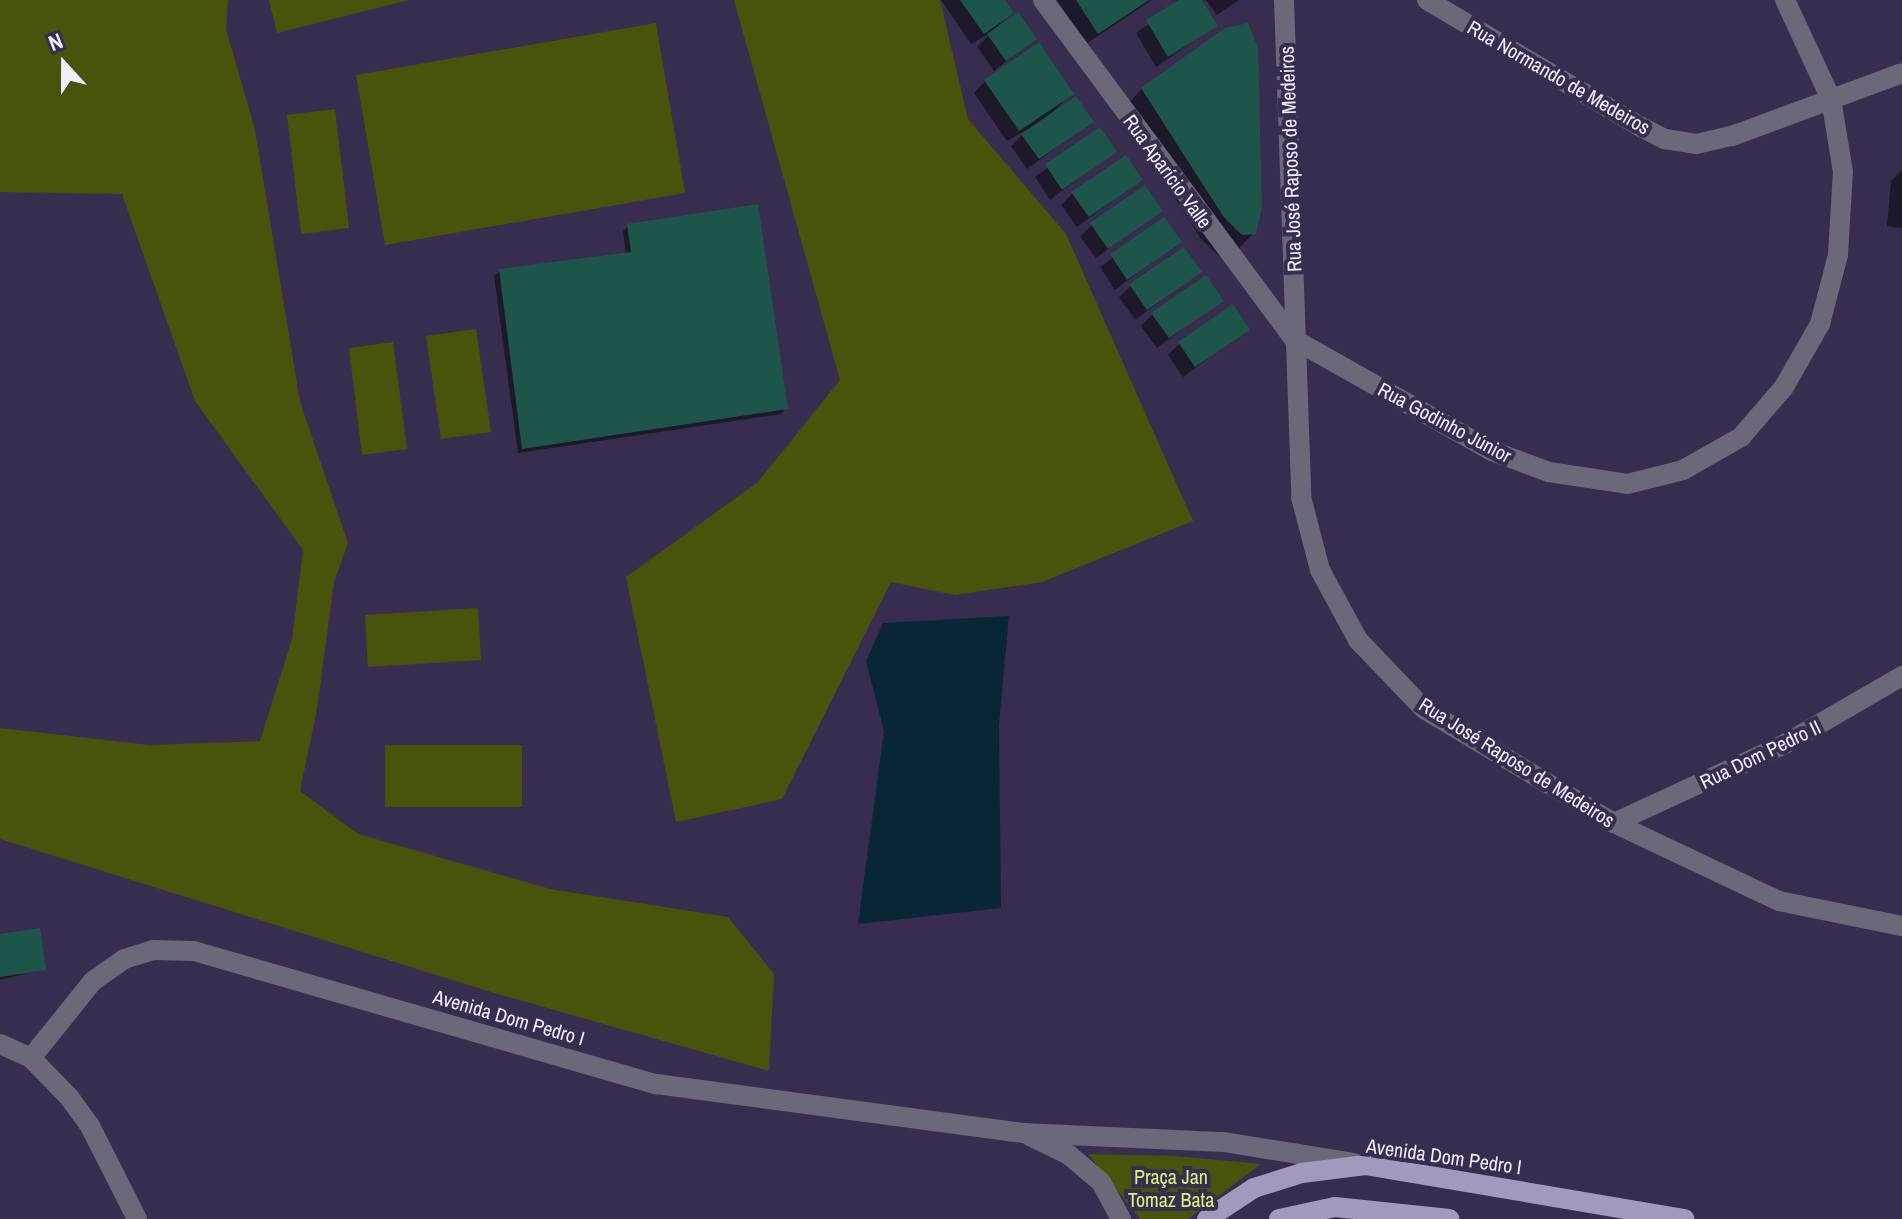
<!DOCTYPE html>
<html>
<head>
<meta charset="utf-8">
<style>
	body { margin:0 }
	#map { position:relative; width:1902px; height:1219px; overflow:hidden; background:#382d4f; font-family:"Archivo Narrow",sans-serif }
	div>[style] { position:absolute }
	[style*='--x'] { left:calc(var(--x)*1px); top:calc(var(--y)*1px); width:calc(var(--w)*1px); rotate:calc(var(--a)*1deg) }
	.green>* { inset:0; background:#49530c }
	.water>* { inset:0; background:#092636 }
	.shadow>* { inset:0; background:#0007 }
	.building>* { inset:0; background:#1d554a }
	.minor>* { height:20px; margin:-10px; padding:0 10px; transform-origin:10px; border-radius:10px; background:#6c6879 }
	.major>* { height:20px; margin:-10px; padding:0 10px; transform-origin:10px; border-radius:10px; background:#a399bd }
	span { translate:-50% -50%; white-space:nowrap; text-align:center; line-height:1.15; -webkit-text-stroke:8px #382d4f; paint-order:stroke }
	.street-label { font-size:20px; color:#f1ecfe }
	.park-label { font-size:20px; color:#dcf07c }
	.north { position:absolute; left:24px; top:24px; width:80px; height:80px; -webkit-text-stroke:6px #382d4f; paint-order:stroke; rotate:339deg; font-size:22px; font-weight:700; line-height:32px; text-align:center; color:#f1ecfe }
	.north::after { content:''; display:block; margin:auto; width:28px; height:36px; background:#f1ecfe; clip-path:polygon(50% 0,100% 100%,50% 72%,0 100%) }
</style>
</head>
<body>
<div id="map">
	<div class="green">
		<i style="clip-path:polygon(0 0,228px 0,226px 29px,255px 130px,300px 402px,348px 543px,334px 582px,317px 709px,300px 791px,358px 834px,550px 889px,728px 917px,774px 974px,769px 1071px,491px 992px,0 839px,0 728px,149px 745px,260px 741px,292px 639px,303px 550px,195px 401px,122px 194px,0 192px)"></i>
		<i style="clip-path:polygon(269px 0,409px 0,277px 33px)"></i>
		<i style="clip-path:polygon(734px 0,940px 0,968px 119px,1066px 234px,1193px 521px,1042px 582px,955px 595px,891px 582px,782px 799px,676px 822px,626px 577px,758px 482px,840px 380px)"></i>
		<i style="clip-path:polygon(656px 23px,685px 193px,385px 245px,356px 75px)"></i>
		<i style="clip-path:polygon(335px 109px,349px 228px,301px 234px,287px 115px)"></i>
		<i style="clip-path:polygon(476px 329px,491px 432px,441px 439px,426px 336px)"></i>
		<i style="clip-path:polygon(393px 342px,407px 449px,362px 455px,349px 348px)"></i>
		<i style="clip-path:polygon(478px 608px,481px 660px,368px 667px,365px 615px)"></i>
		<i style="clip-path:polygon(385px 745px,522px 745px,522px 807px,385px 807px)"></i>
		<i style="clip-path:polygon(1088px 1154px,1176px 1156px,1261px 1164px,1188px 1219px,1140px 1219px)"></i>
	</div>
	<div class="water">
		<i style="clip-path:polygon(1009px 616px,999px 725px,1001px 908px,858px 924px,884px 731px,866px 661px,883px 623px)"></i>
	</div>
	<div class="shadow">
		<i style="clip-path:polygon(941px 0,1002px 0,1011px 13px,998px 26px,1035px 38px,994px 71px,977px 47px,992px 32px,971px 44px)"></i>
		<i style="clip-path:polygon(1057px 0,1152px 0,1086px 44px)"></i>
		<i style="clip-path:polygon(1183px 0,1200px 0,1216px 26px,1156px 67px,1136px 33px)"></i>
		<i style="clip-path:polygon(1206px 0,1239px 0,1217px 15px)"></i>
		<i style="clip-path:polygon(985px 81px,1072px 93px,1047px 118px,1091px 122px,1027px 169px,1011px 146px,1028px 129px,1007px 141px,974px 93px)"></i>
		<i style="clip-path:polygon(1142px 89px,1254px 233px,1231px 256px,1219px 256px,1201px 239px,1120px 112px)"></i>
		<i style="clip-path:polygon(1099px 129px,1115px 152px,1050px 200px,1035px 177px)"></i>
		<i style="clip-path:polygon(1902px 170px,1902px 228px,1887px 226px,1891px 181px)"></i>
		<i style="clip-path:polygon(1141px 180px,1077px 227px,1061px 205px,1073px 193px)"></i>
		<i style="clip-path:polygon(1160px 211px,1096px 258px,1080px 236px,1092px 225px)"></i>
		<i style="clip-path:polygon(1164px 220px,1179px 242px,1115px 290px,1100px 267px)"></i>
		<i style="clip-path:polygon(628px 226px,786px 408px,781px 414px,518px 453px,494px 276px,500px 271px,626px 255px,623px 231px)"></i>
		<i style="clip-path:polygon(1199px 272px,1135px 320px,1119px 297px,1131px 286px)"></i>
		<i style="clip-path:polygon(1221px 300px,1157px 348px,1141px 326px,1153px 314px)"></i>
		<i style="clip-path:polygon(1248px 329px,1183px 377px,1168px 355px,1179px 344px)"></i>
		<i style="clip-path:polygon(0 936px,44px 969px,0 980px)"></i>
	</div>
	<div class="building">
		<i style="clip-path:polygon(960px 0,1005px 0,1014px 13px,984px 34px)"></i>
		<i style="clip-path:polygon(1076px 0,1149px 0,1098px 34px)"></i>
		<i style="clip-path:polygon(1179px 0,1202px 0,1218px 26px,1168px 57px,1146px 20px)"></i>
		<i style="clip-path:polygon(1018px 12px,1037px 39px,1006px 61px,987px 34px)"></i>
		<i style="clip-path:polygon(1248px 23px,1258px 48px,1262px 207px,1256px 234px,1242px 235px,1223px 216px,1141px 88px,1225px 28px)"></i>
		<i style="clip-path:polygon(1039px 42px,1074px 94px,1019px 131px,984px 80px)"></i>
		<i style="clip-path:polygon(1076px 96px,1094px 122px,1039px 159px,1021px 134px)"></i>
		<i style="clip-path:polygon(1100px 127px,1117px 152px,1062px 190px,1045px 164px)"></i>
		<i style="clip-path:polygon(1126px 155px,1143px 180px,1089px 217px,1071px 192px)"></i>
		<i style="clip-path:polygon(1145px 185px,1163px 211px,1108px 249px,1090px 223px)"></i>
		<i style="clip-path:polygon(758px 204px,788px 409px,522px 449px,499px 269px,631px 252px,627px 224px)"></i>
		<i style="clip-path:polygon(1164px 217px,1182px 242px,1127px 280px,1110px 254px)"></i>
		<i style="clip-path:polygon(1184px 247px,1202px 272px,1147px 310px,1129px 284px)"></i>
		<i style="clip-path:polygon(1206px 275px,1224px 301px,1169px 338px,1151px 313px)"></i>
		<i style="clip-path:polygon(1233px 304px,1250px 330px,1195px 367px,1178px 342px)"></i>
		<i style="clip-path:polygon(40px 928px,46px 970px,0 977px,0 934px)"></i>
	</div>
	<div class="minor">
		<i style="--x:1043;--y:0;--w:423;--a:53.5"></i>
		<i style="--x:1295;--y:340;--w:226;--a:29.4"></i>
		<i style="--x:1492;--y:451;--w:61;--a:20.2"></i>
		<i style="--x:1549;--y:472;--w:79;--a:8.7"></i>
		<i style="--x:1627;--y:484;--w:58;--a:-14"></i>
		<i style="--x:1683;--y:470;--w:67;--a:-29.6"></i>
		<i style="--x:1741;--y:437;--w:66;--a:-49.3"></i>
		<i style="--x:1784;--y:387;--w:73;--a:-60.3"></i>
		<i style="--x:1820;--y:324;--w:71;--a:-75.4"></i>
		<i style="--x:1838;--y:255;--w:83;--a:-86.6"></i>
		<i style="--x:1843;--y:172;--w:74;--a:-99.3"></i>
		<i style="--x:1831;--y:99;--w:109;--a:-114.9"></i>
		<i style="--x:1284;--y:0;--w:497;--a:88"></i>
		<i style="--x:1301;--y:497;--w:75;--a:75.4"></i>
		<i style="--x:1320;--y:570;--w:80;--a:61.5"></i>
		<i style="--x:1358;--y:640;--w:95;--a:46.3"></i>
		<i style="--x:1424;--y:709;--w:222;--a:31"></i>
		<i style="--x:1614;--y:823;--w:183;--a:25.3"></i>
		<i style="--x:1779;--y:901;--w:126;--a:11.5"></i>
		<i style="--x:1427;--y:0;--w:249;--a:30.7"></i>
		<i style="--x:1641;--y:127;--w:27;--a:27"></i>
		<i style="--x:1665;--y:139;--w:31;--a:9"></i>
		<i style="--x:1696;--y:144;--w:37;--a:-13"></i>
		<i style="--x:1732;--y:136;--w:181;--a:-20.3"></i>
		<i style="--x:1614;--y:823;--w:186;--a:-24.8"></i>
		<i style="--x:1783;--y:745;--w:138;--a:-30.1"></i>
		<i style="--x:0;--y:1044;--w:34;--a:24"></i>
		<i style="--x:31;--y:1058;--w:54;--a:45.7"></i>
		<i style="--x:69;--y:1097;--w:36;--a:54"></i>
		<i style="--x:90;--y:1126;--w:104;--a:63.2"></i>
		<i style="--x:31;--y:1058;--w:99;--a:-51.2"></i>
		<i style="--x:93;--y:981;--w:38;--a:-35"></i>
		<i style="--x:124;--y:959;--w:30;--a:-17"></i>
		<i style="--x:153;--y:950;--w:41;--a:1.4"></i>
		<i style="--x:194;--y:951;--w:481;--a:16.1"></i>
		<i style="--x:656;--y:1084;--w:370;--a:7.6"></i>
		<i style="--x:1023;--y:1133;--w:201;--a:2.6"></i>
		<i style="--x:1224;--y:1142;--w:132;--a:9.2"></i>
		<i style="--x:1030;--y:1136;--w:43;--a:26"></i>
		<i style="--x:1069;--y:1155;--w:42;--a:40.2"></i>
		<i style="--x:1101;--y:1182;--w:42;--a:61.6"></i>
	</div>
	<div class="major">
		<i style="--x:1207;--y:1219;--w:56;--a:-33.4"></i>
		<i style="--x:1254;--y:1188;--w:50;--a:-17.4"></i>
		<i style="--x:1302;--y:1173;--w:64;--a:-7.2"></i>
		<i style="--x:1365;--y:1165;--w:324;--a:9.6"></i>
		<i style="--x:1279;--y:1219;--w:57;--a:-12.1"></i>
		<i style="--x:1335;--y:1207;--w:115;--a:6"></i>
	</div>
	<div class="street-label">
		<span style="left:1559px;top:77px;rotate:30deg">Rua Normando de Medeiros</span>
		<span style="left:1290px;top:159px;rotate:-92deg">Rua José Raposo de Medeiros</span>
		<span style="left:1168px;top:171px;rotate:54deg">Rua Aparício Valle</span>
		<span style="left:1445px;top:422px;rotate:28deg">Rua Godinho Júnior</span>
		<span style="left:1760px;top:754px;rotate:-26deg">Rua Dom Pedro II</span>
		<span style="left:1517px;top:762px;rotate:32deg">Rua José Raposo de Medeiros</span>
		<span style="left:509px;top:1017px;rotate:16deg">Avenida Dom Pedro I</span>
		<span style="left:1444px;top:1156px;rotate:8deg">Avenida Dom Pedro I</span>
	</div>
	<div class="park-label">
		<span style="left:1171px;top:1188px">Praça Jan<br>Tomaz Bata</span>
	</div>
	<div class="north">N</div>
</div>
</body>
</html>
